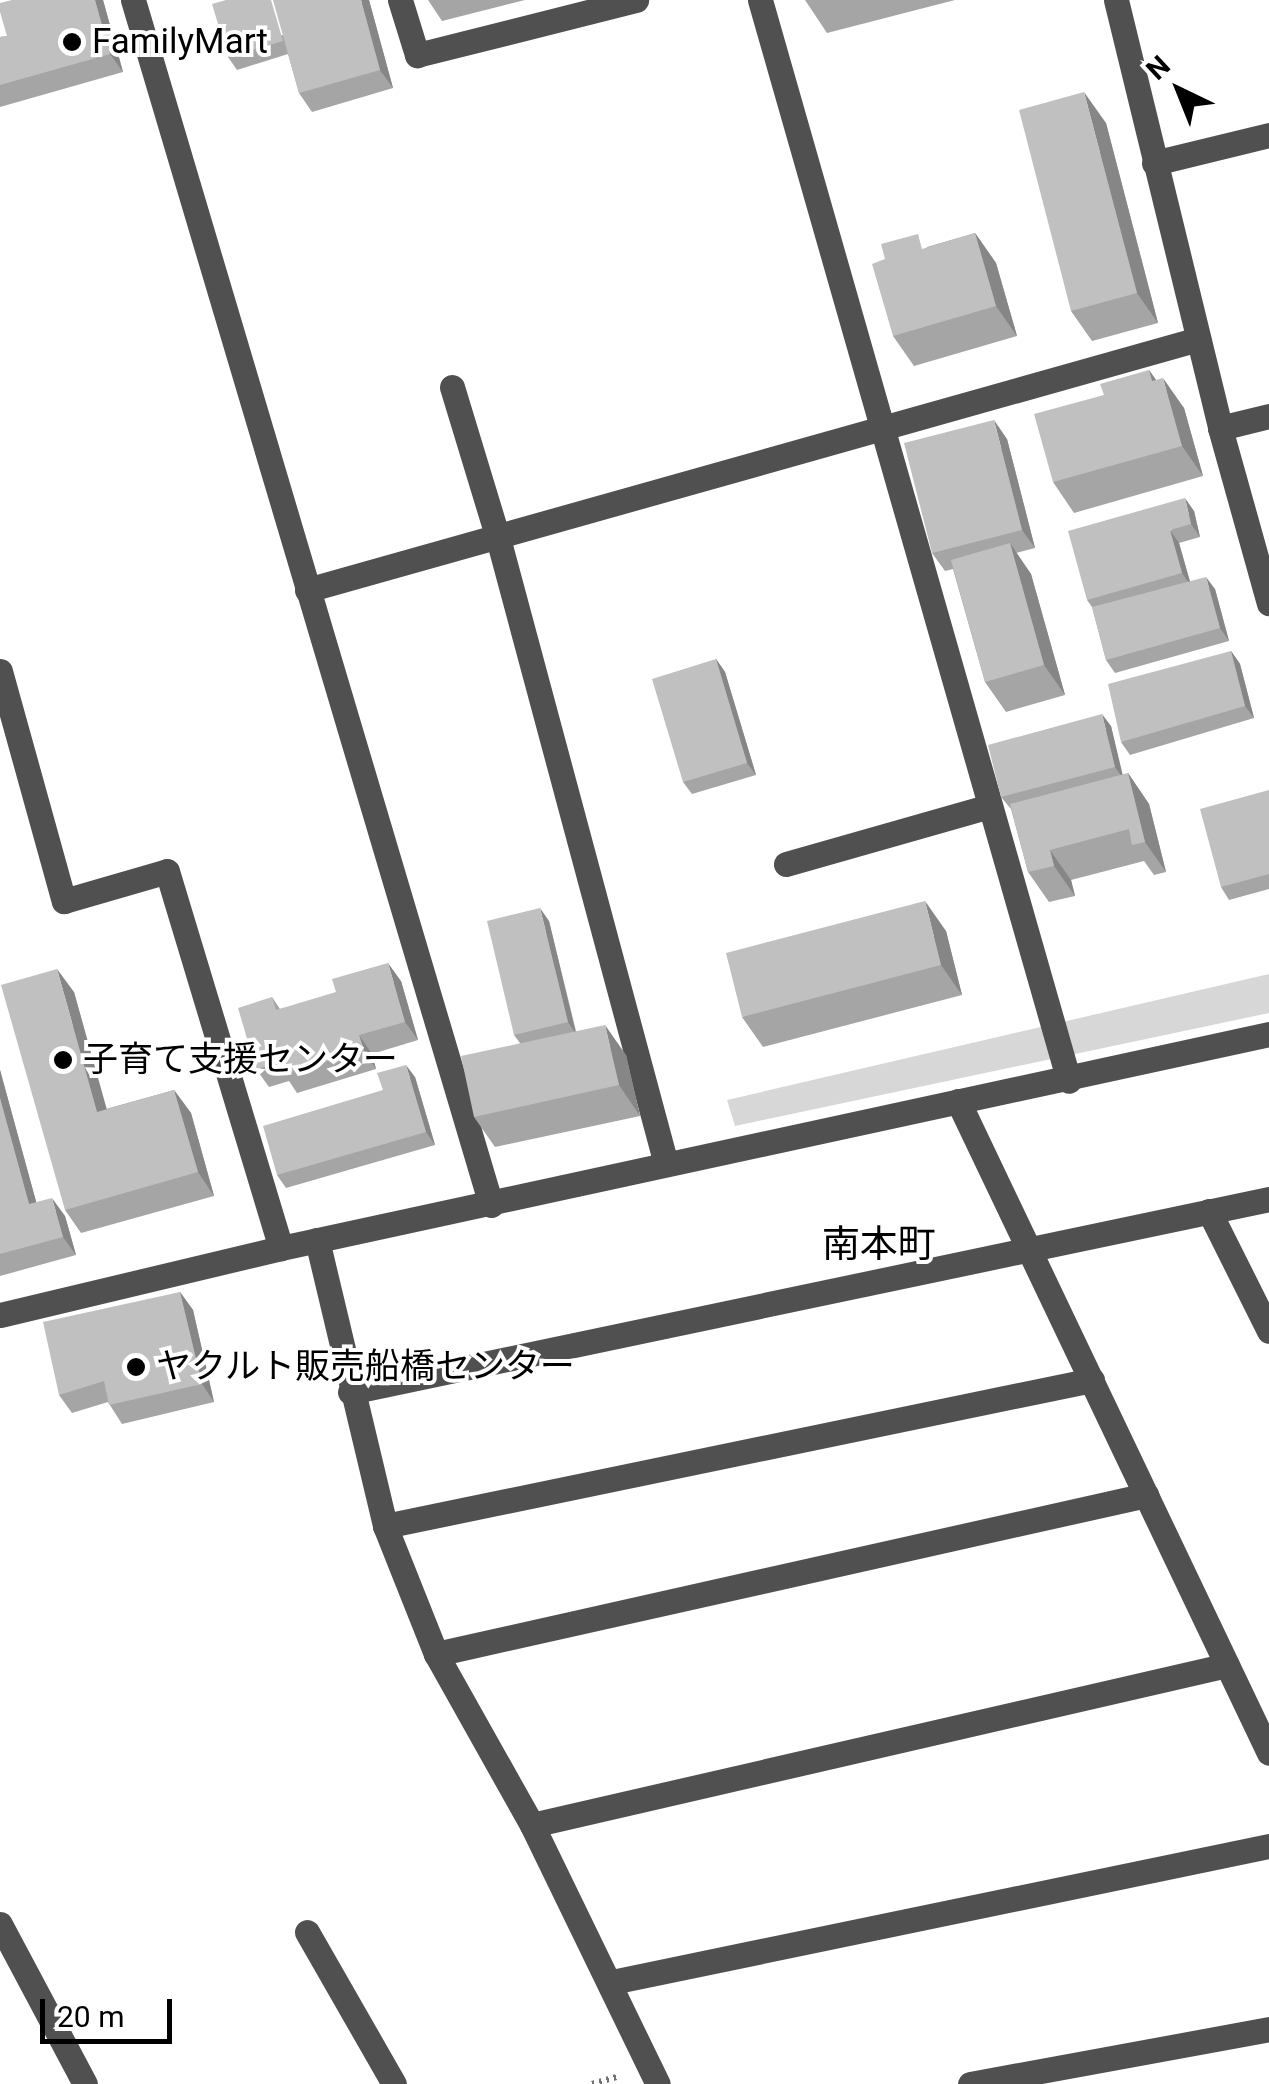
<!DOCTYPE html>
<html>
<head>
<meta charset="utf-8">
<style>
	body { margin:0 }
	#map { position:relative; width:1269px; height:2084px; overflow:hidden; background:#fff; font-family:Roboto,"Noto Sans JP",sans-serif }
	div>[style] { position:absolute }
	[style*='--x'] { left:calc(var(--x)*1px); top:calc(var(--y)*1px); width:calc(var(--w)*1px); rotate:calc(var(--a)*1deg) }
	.green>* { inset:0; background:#d7d7d7 }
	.path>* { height:6px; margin-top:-3px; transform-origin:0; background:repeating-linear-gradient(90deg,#727272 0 2.5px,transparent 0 7.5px) }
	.minor>* { height:25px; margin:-12.5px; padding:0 12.5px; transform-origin:12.5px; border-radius:12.5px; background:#505050 }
	.wall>* { inset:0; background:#a5a5a5 }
	.shaded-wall>* { inset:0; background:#868686 }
	.building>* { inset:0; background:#c0c0c0 }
	.dots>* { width:28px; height:28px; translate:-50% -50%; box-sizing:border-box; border:5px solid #fff; border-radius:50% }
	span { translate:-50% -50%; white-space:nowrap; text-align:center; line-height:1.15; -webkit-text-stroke:8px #fff; paint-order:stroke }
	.poi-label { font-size:35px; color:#000 }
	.left { translate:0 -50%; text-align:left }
	.neighbourhood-label { font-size:38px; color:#000 }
	.north { position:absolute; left:1129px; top:40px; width:100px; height:100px; -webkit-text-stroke:8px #fff; paint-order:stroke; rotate:317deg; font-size:28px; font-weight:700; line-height:40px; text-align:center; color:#000 }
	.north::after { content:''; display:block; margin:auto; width:35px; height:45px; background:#000; clip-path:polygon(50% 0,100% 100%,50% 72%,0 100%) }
	.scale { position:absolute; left:40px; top:1999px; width:132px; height:45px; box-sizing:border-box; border:5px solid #000; border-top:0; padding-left:12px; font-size:30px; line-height:35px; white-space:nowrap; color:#000; -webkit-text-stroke:8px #fff; paint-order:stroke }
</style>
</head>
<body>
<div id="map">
	<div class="green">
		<i style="clip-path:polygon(1269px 974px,1269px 1013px,735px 1126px,727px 1100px)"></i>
	</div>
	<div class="path">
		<i style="--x:592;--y:2084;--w:29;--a:-16"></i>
	</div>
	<div class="minor">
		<i style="--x:133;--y:0;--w:1257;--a:73.45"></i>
		<i style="--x:400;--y:0;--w:58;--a:72.8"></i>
		<i style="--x:417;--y:55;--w:226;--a:-14.1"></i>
		<i style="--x:760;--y:0;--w:1124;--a:74.05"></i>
		<i style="--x:1116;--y:0;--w:440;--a:76.3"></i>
		<i style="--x:1220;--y:428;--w:182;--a:74.4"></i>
		<i style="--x:1154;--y:163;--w:118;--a:-13.7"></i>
		<i style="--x:452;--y:387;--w:158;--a:73.1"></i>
		<i style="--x:498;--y:538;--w:648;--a:74.98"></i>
		<i style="--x:1220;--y:428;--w:50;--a:-13.8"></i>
		<i style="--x:307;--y:590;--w:926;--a:-15.73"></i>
		<i style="--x:0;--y:671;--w:239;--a:74.5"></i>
		<i style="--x:64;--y:901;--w:107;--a:-16.2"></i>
		<i style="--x:167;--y:871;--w:394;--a:73.2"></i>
		<i style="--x:786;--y:864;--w:211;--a:-15.9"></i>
		<i style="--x:958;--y:1101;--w:722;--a:64.5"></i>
		<i style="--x:1209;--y:1211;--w:134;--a:63.4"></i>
		<i style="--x:317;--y:1240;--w:294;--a:76.6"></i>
		<i style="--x:385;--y:1526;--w:138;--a:68.3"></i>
		<i style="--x:436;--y:1654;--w:196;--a:60.7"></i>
		<i style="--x:532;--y:1825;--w:288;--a:64.1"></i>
		<i style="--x:0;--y:1315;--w:289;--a:-13.4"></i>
		<i style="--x:281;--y:1248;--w:1011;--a:-12.22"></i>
		<i style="--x:350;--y:1392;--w:939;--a:-11.86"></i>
		<i style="--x:385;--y:1526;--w:722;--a:-11.67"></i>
		<i style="--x:436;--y:1654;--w:728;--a:-12.62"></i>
		<i style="--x:532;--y:1825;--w:713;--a:-12.96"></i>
		<i style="--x:0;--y:1924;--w:181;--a:62"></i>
		<i style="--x:307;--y:1932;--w:175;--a:60.2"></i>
		<i style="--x:612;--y:1982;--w:671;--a:-11.7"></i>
		<i style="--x:970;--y:2084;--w:304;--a:-10.4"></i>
	</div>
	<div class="wall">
		<i style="clip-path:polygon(12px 0,103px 0,123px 72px,0 107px,0 37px,7px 36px)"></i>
		<i style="clip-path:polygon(369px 0,393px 88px,312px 112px,299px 93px,288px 54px,237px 70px,228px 57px)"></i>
		<i style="clip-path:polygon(428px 0,525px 0,442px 21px)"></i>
		<i style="clip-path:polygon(805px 0,955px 0,827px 33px)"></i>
		<i style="clip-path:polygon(1106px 123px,1158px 323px,1092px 341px,1071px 311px)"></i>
		<i style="clip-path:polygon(975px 233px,996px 263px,1017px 336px,914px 366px,893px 336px,927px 247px)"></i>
		<i style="clip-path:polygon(1149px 370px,1156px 380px,1184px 408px,1203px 476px,1074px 513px,1053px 482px,1104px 395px)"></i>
		<i style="clip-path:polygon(1007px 439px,1035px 548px,1016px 553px,1031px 574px,1065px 695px,1006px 712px,985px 682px,953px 569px,945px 571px,932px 553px)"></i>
		<i style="clip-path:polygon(1194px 511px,1200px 537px,1179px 543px,1190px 581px,1215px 589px,1229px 641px,1115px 673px,1106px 660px,1092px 607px,1087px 600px)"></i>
		<i style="clip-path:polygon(1231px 651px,1240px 664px,1254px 718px,1130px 755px,1121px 742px)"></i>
		<i style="clip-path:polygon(716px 659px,725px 672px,756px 775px,692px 794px,683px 782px)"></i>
		<i style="clip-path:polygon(1111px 726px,1122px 775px,1128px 773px,1149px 804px,1166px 872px,1154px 875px,1144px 861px,1071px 880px,1075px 896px,1049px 902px,1028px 872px,1011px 809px,1001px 797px)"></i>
		<i style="clip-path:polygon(1269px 790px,1269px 889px,1229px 900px,1221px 887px)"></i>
		<i style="clip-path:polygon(549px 921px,576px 1031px,626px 1055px,640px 1116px,495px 1147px,474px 1117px,520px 1043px,514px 1035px)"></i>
		<i style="clip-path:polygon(946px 931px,962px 995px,763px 1047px,742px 1017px)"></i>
		<i style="clip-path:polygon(401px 981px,418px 1040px,372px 1054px,376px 1069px,297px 1093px,289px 1081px,269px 1087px,256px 1069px,272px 997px,280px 1009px)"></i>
		<i style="clip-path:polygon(74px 992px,106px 1109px,174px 1090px,191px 1113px,214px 1196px,81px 1233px,65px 1210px)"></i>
		<i style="clip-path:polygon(0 1070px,36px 1202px,65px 1216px,76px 1255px,0 1276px)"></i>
		<i style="clip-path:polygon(415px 1077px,435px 1145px,286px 1188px,277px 1175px,383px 1090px)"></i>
		<i style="clip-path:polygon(180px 1292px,193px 1310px,214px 1402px,122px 1424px,108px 1402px,72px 1413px,59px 1395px)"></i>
	</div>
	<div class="shaded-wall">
		<i style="clip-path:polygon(95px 0,103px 0,123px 72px,110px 54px)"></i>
		<i style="clip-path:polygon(361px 0,369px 0,393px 88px,380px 70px)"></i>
		<i style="clip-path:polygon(1084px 92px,1106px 123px,1158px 323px,1137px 293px)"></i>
		<i style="clip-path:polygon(975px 233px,996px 263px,1017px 336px,996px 306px)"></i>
		<i style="clip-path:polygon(1149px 370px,1168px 397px,1163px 378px,1184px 408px,1203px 476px,1182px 446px,1152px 381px)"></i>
		<i style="clip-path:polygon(994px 420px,1007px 439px,1035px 548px,1022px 530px)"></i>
		<i style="clip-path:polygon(1185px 498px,1194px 511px,1200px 537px,1191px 524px)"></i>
		<i style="clip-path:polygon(1170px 530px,1179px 543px,1191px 586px,1182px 573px)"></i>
		<i style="clip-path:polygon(1010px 543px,1031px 574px,1065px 695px,1044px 665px)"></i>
		<i style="clip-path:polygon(1206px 577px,1215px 589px,1229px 641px,1220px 628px)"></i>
		<i style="clip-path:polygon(1231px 651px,1240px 664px,1254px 718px,1245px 706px)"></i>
		<i style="clip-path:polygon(716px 659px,725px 672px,756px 775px,747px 763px)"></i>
		<i style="clip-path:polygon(1102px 714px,1111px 726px,1124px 780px,1115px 767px)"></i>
		<i style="clip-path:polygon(1128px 773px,1149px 804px,1166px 872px,1145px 842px)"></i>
		<i style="clip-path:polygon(1050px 850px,1071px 880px,1075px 896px,1054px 866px)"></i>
		<i style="clip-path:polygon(925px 901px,946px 931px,962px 995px,941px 965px)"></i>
		<i style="clip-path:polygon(540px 908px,549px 921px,576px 1034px,568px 1022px)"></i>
		<i style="clip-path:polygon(388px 963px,401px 981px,418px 1040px,405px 1022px)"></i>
		<i style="clip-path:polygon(57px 969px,74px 992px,114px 1135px,97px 1112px)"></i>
		<i style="clip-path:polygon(605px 1025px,626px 1055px,640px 1116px,619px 1085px)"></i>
		<i style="clip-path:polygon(359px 1035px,372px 1054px,376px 1069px,364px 1050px)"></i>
		<i style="clip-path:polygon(406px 1065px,415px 1077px,435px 1145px,426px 1132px)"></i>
		<i style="clip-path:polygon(0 1070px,42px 1223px,29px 1204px,0 1098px)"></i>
		<i style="clip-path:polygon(174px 1090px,191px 1113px,214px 1196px,198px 1172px)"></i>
		<i style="clip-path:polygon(52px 1198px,65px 1216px,76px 1255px,63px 1237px)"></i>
		<i style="clip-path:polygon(180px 1292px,193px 1310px,214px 1402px,202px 1384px)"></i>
	</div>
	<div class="building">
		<i style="clip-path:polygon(12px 0,95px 0,110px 54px,0 85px,0 37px,7px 36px,0 12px,0 3px)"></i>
		<i style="clip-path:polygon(226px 0,271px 0,283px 41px,228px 57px,212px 4px)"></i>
		<i style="clip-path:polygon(273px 0,361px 0,380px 70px,299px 93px)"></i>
		<i style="clip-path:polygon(1084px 92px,1137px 293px,1071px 311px,1019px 110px)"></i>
		<i style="clip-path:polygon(975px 233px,996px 306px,893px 336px,872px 264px,885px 259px,881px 244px,918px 234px,922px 249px)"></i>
		<i style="clip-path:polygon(1149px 370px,1152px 381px,1163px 378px,1182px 446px,1053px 482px,1034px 414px,1104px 395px,1100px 384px)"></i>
		<i style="clip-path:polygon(994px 420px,1022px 530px,932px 553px,904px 443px)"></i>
		<i style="clip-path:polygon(1185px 498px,1191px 524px,1170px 530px,1182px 573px,1087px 600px,1068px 531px)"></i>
		<i style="clip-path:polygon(1010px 543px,1044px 665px,985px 682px,951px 560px)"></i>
		<i style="clip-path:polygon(1206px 577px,1220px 628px,1106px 660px,1092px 607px)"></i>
		<i style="clip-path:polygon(1231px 651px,1245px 706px,1121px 742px,1108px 684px)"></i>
		<i style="clip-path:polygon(716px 659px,747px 763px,683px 782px,652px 679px)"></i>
		<i style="clip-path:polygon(1102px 714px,1115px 767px,1001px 797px,988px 745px)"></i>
		<i style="clip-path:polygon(1128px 773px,1145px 842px,1132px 845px,1129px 829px,1050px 850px,1054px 866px,1028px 872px,1010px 804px)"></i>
		<i style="clip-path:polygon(1269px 790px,1269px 874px,1221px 887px,1200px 809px)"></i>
		<i style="clip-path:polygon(925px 901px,941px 965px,742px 1017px,726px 953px)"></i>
		<i style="clip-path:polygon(540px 908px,568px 1022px,514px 1035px,487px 921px)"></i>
		<i style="clip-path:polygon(388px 963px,405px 1022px,359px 1035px,364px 1050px,284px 1074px,281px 1062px,256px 1069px,238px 1008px,272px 997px,276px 1010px,336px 992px,332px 979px)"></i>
		<i style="clip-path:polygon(57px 969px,97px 1112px,174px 1090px,198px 1172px,65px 1210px,1px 985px)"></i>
		<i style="clip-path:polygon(605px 1025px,619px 1085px,474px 1117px,461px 1056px)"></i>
		<i style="clip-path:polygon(406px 1065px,426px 1132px,277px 1175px,263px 1126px,383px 1090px,377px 1073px)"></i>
		<i style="clip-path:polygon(0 1098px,29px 1204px,52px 1198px,63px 1237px,0 1254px)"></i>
		<i style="clip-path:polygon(180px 1292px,202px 1384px,109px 1405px,104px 1381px,59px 1395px,43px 1322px)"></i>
	</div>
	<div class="dots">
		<i style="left:72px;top:42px;background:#000"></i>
		<i style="left:63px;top:1060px;background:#000"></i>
		<i style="left:136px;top:1367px;background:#000"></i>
	</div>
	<div class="poi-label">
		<span class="left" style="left:92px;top:42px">FamilyMart</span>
		<span class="left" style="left:83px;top:1060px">子育て支援センター</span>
		<span class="left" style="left:156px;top:1367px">ヤクルト販売船橋センター</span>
	</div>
	<div class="neighbourhood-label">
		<span style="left:879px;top:1245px">南本町</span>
	</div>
	<div class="north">N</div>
	<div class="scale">20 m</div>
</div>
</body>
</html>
